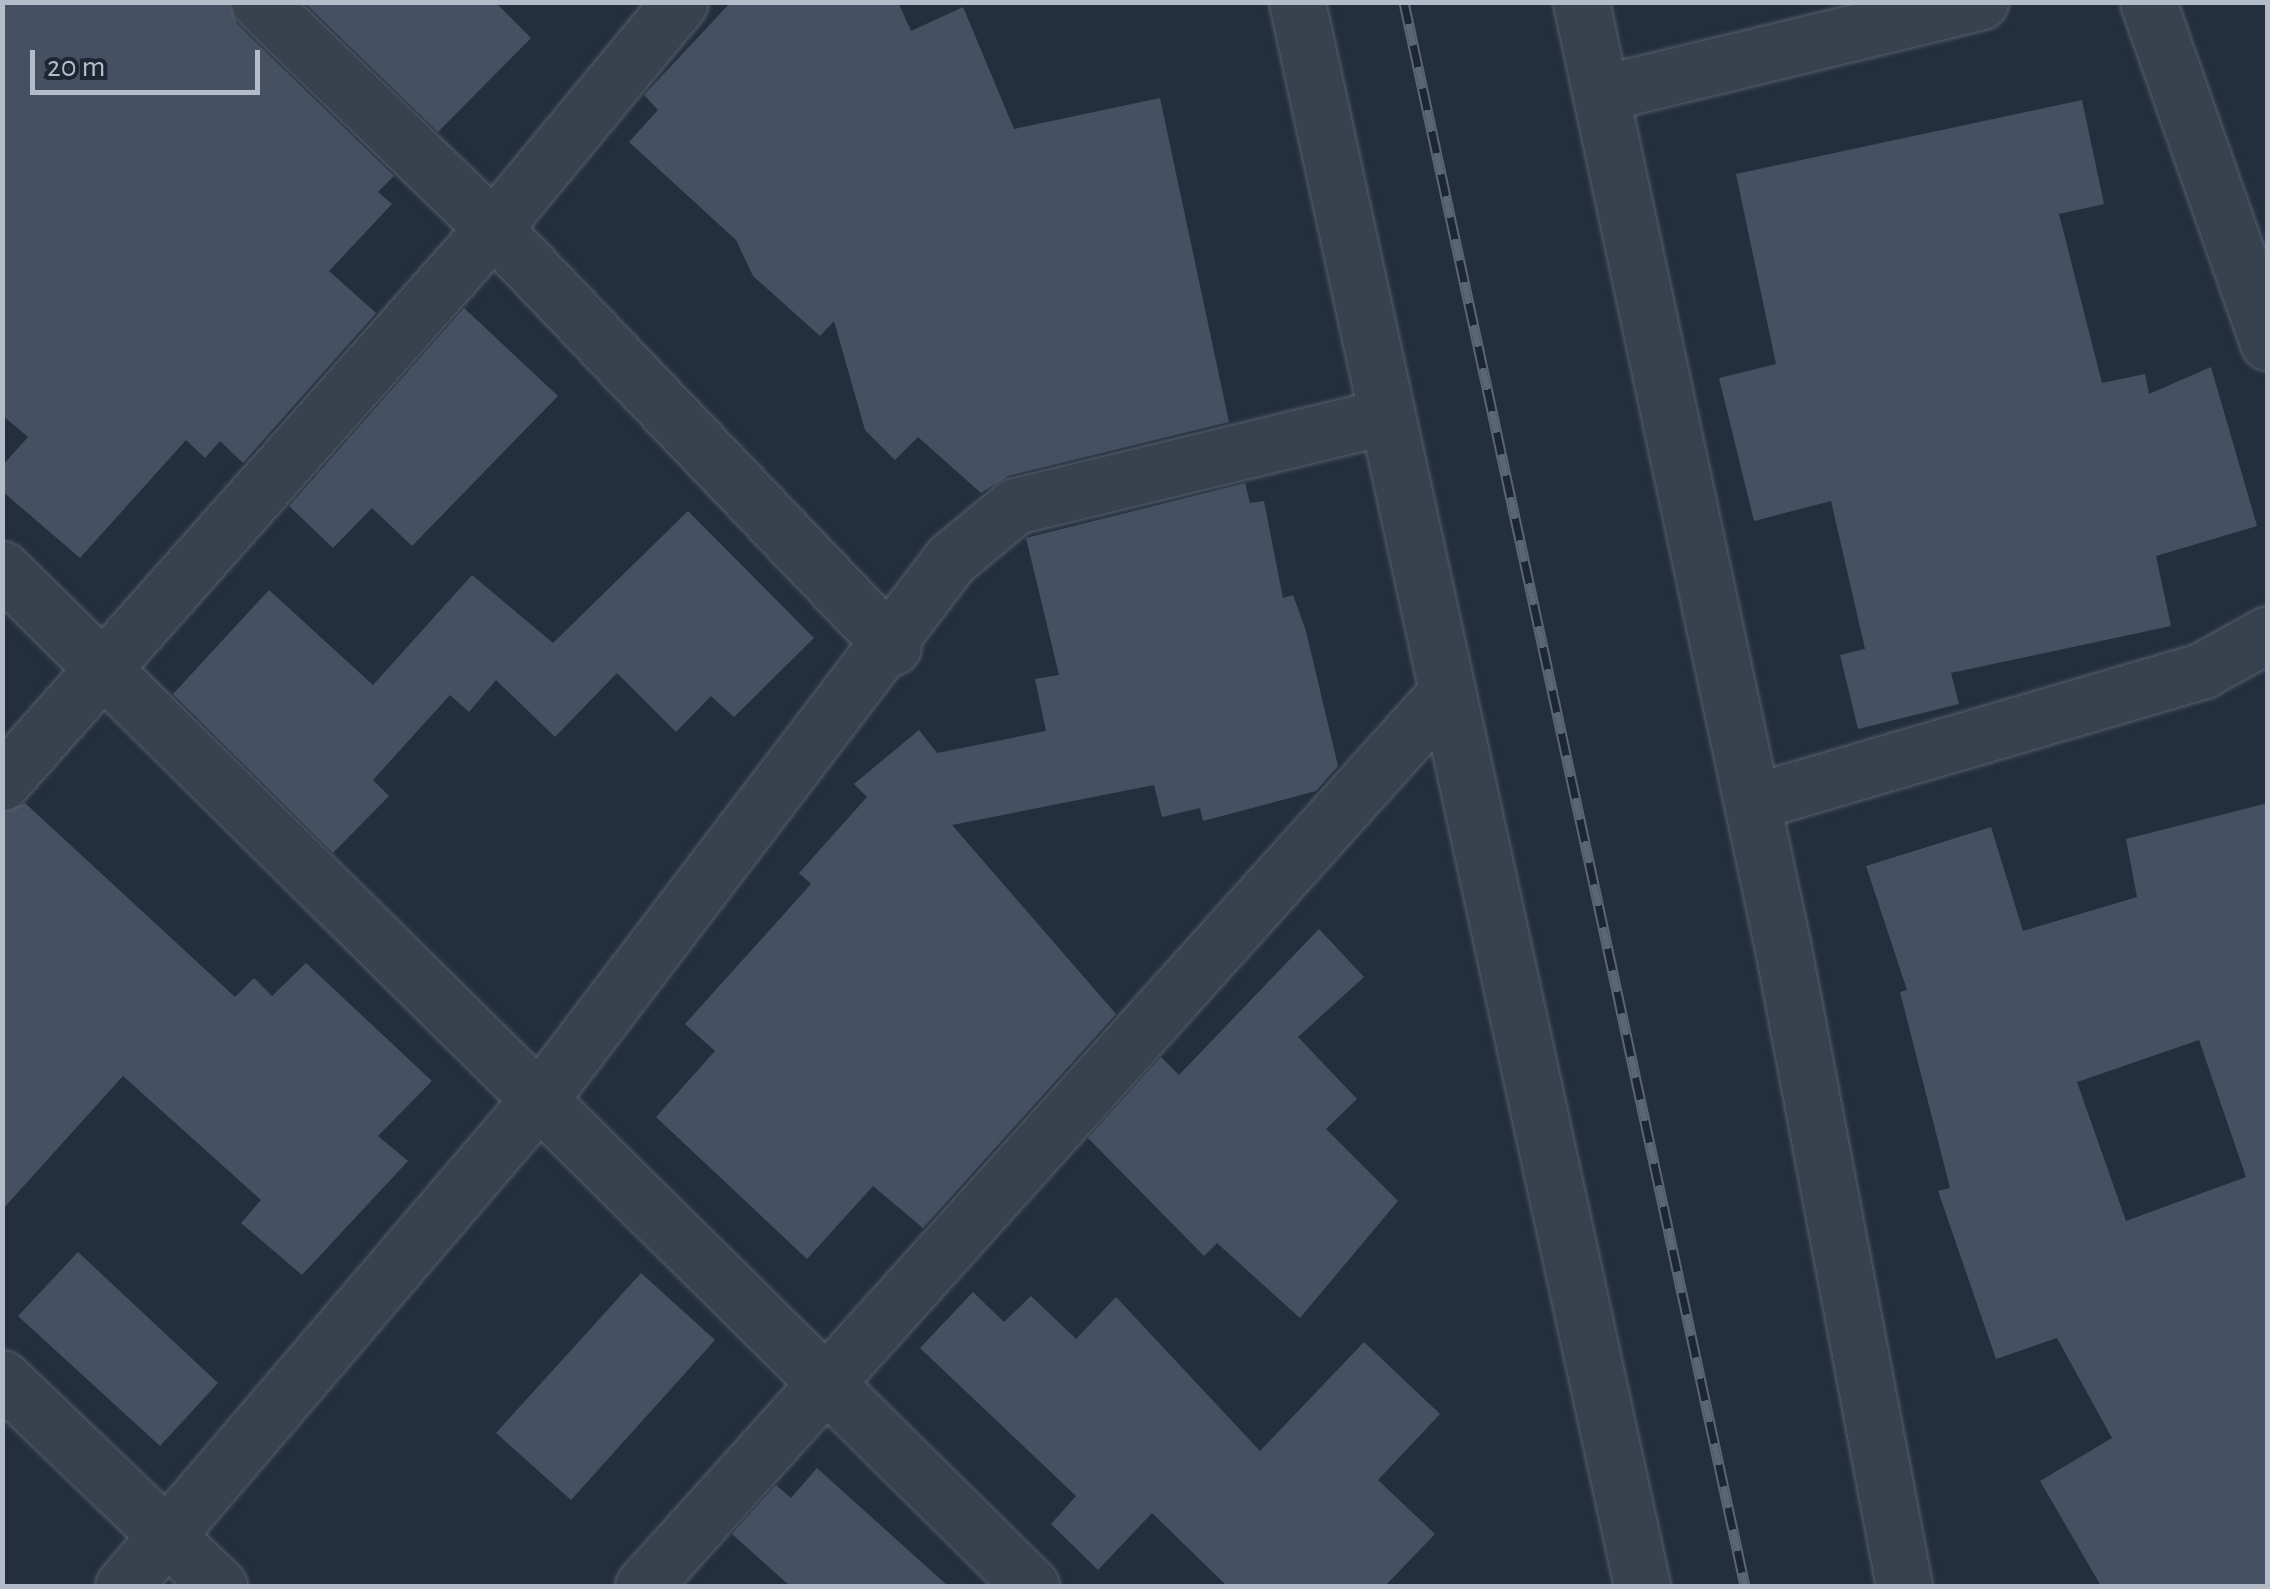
<!DOCTYPE html>
<html>
<head>
<meta charset="utf-8">
<style>
	body { margin:0 }
	#map { position:relative; width:2270px; height:1589px; overflow:hidden; background:#242f3e; font-family:"Alegreya Sans",sans-serif }
	div>[style] { position:absolute }
	[style*='--x'] { left:calc(var(--x)*1px); top:calc(var(--y)*1px); width:calc(var(--w)*1px); rotate:calc(var(--a)*1deg) }
	.building>* { inset:0; background:#455162 }
	.roads { filter:drop-shadow(0 0 2px #565f6c) drop-shadow(0 0 2px #565f6c) }
	.minor>* { height:55px; margin:-27.5px; padding:0 27.5px; transform-origin:27.5px; border-radius:27.5px; background:#38414e }
	.rail>* { height:11px; margin-top:-5.5px; transform-origin:0; background:repeating-linear-gradient(90deg,#1d2633 0 22px,#5a6575 0 44px); box-sizing:border-box; border-block:2px solid #5a6575 }
	span { translate:-50% -50%; white-space:nowrap; text-align:center; line-height:1.15; -webkit-text-stroke:8px #1d2633; paint-order:stroke }
	.frame { position:absolute; inset:0; border:5px solid #b4bcc9; pointer-events:none }
	.scale { position:absolute; left:30px; top:50px; width:230px; height:45px; box-sizing:border-box; border:5px solid #b4bcc9; border-top:0; padding-left:12px; font-size:30px; line-height:35px; white-space:nowrap; color:#b4bcc9; -webkit-text-stroke:8px #1d2633; paint-order:stroke }
</style>
</head>
<body>
<div id="map">
	<div class="building">
		<i style="clip-path:polygon(2px 2px,229px 2px,237px 24px,394px 176px,378px 192px,392px 204px,329px 271px,376px 313px,243px 463px,220px 441px,205px 458px,186px 440px,80px 558px,2px 491px,2px 466px,28px 437px,2px 415px)"></i>
		<i style="clip-path:polygon(304px 2px,495px 2px,531px 38px,438px 132px)"></i>
		<i style="clip-path:polygon(731px 2px,898px 2px,911px 31px,963px 7px,1014px 129px,1160px 98px,1229px 422px,1008px 476px,981px 493px,918px 437px,895px 460px,865px 430px,834px 321px,820px 336px,753px 276px,736px 240px,629px 142px,658px 110px,644px 95px)"></i>
		<i style="clip-path:polygon(2082px 100px,2104px 204px,2059px 214px,2102px 383px,2145px 374px,2149px 394px,2211px 367px,2257px 526px,2156px 556px,2171px 626px,1951px 673px,1959px 704px,1858px 729px,1840px 655px,1865px 649px,1831px 501px,1754px 521px,1719px 378px,1776px 364px,1736px 174px)"></i>
		<i style="clip-path:polygon(464px 308px,558px 396px,412px 546px,372px 508px,333px 548px,289px 506px)"></i>
		<i style="clip-path:polygon(1245px 483px,1250px 503px,1264px 501px,1283px 598px,1293px 595px,1306px 631px,1338px 766px,1316px 791px,1203px 821px,1200px 808px,1162px 817px,1154px 785px,952px 825px,1116px 1014px,923px 1228px,873px 1186px,807px 1259px,656px 1117px,715px 1051px,685px 1024px,811px 884px,799px 873px,867px 797px,854px 784px,919px 730px,937px 753px,1046px 731px,1035px 679px,1059px 675px,1026px 538px)"></i>
		<i style="clip-path:polygon(688px 511px,814px 638px,734px 717px,711px 696px,676px 732px,617px 673px,555px 737px,496px 680px,469px 712px,450px 695px,373px 780px,389px 796px,333px 853px,173px 694px,269px 590px,373px 685px,472px 575px,553px 643px)"></i>
		<i style="clip-path:polygon(25px 803px,235px 997px,254px 978px,272px 996px,306px 963px,432px 1081px,378px 1136px,408px 1161px,302px 1275px,241px 1223px,261px 1200px,123px 1076px,2px 1210px,2px 812px)"></i>
		<i style="clip-path:polygon(evenodd,2268px 803px,2268px 1586px,2101px 1586px,2040px 1481px,2112px 1438px,2057px 1338px,1996px 1359px,1938px 1191px,1950px 1188px,1900px 992px,1907px 990px,1866px 866px,1991px 827px,2023px 931px,2137px 897px,2126px 839px,2268px 803px,2199px 1040px,2246px 1177px,2126px 1221px,2077px 1082px,2199px 1040px)"></i>
		<i style="clip-path:polygon(1319px 929px,1364px 977px,1298px 1037px,1357px 1099px,1326px 1129px,1398px 1201px,1300px 1318px,1217px 1243px,1204px 1256px,1088px 1138px,1161px 1057px,1179px 1075px)"></i>
		<i style="clip-path:polygon(78px 1252px,218px 1383px,160px 1446px,18px 1316px)"></i>
		<i style="clip-path:polygon(641px 1273px,715px 1340px,571px 1500px,496px 1433px)"></i>
		<i style="clip-path:polygon(973px 1292px,1004px 1322px,1031px 1296px,1076px 1339px,1116px 1297px,1260px 1451px,1364px 1342px,1440px 1414px,1378px 1480px,1435px 1534px,1385px 1586px,1227px 1586px,1152px 1513px,1098px 1570px,1051px 1524px,1076px 1496px,920px 1348px)"></i>
		<i style="clip-path:polygon(817px 1468px,948px 1586px,790px 1586px,732px 1534px,776px 1485px,791px 1498px)"></i>
	</div>
	<div class="roads">
		<div class="minor">
			<i style="--x:259;--y:2;--w:325;--a:44"></i>
			<i style="--x:493;--y:228;--w:579;--a:46.33"></i>
			<i style="--x:1297;--y:2;--w:1621;--a:77.71"></i>
			<i style="--x:1581;--y:2;--w:967;--a:77.95"></i>
			<i style="--x:1783;--y:948;--w:649;--a:79.26"></i>
			<i style="--x:2148;--y:2;--w:361;--a:70.6"></i>
			<i style="--x:1603;--y:93;--w:388;--a:-13.6"></i>
			<i style="--x:2;--y:569;--w:1447;--a:44.66"></i>
			<i style="--x:2;--y:782;--w:740;--a:-48.45"></i>
			<i style="--x:493;--y:228;--w:293;--a:-50.4"></i>
			<i style="--x:1753;--y:802;--w:469;--a:-16.3"></i>
			<i style="--x:2203;--y:670;--w:74;--a:-29"></i>
			<i style="--x:2;--y:1378;--w:301;--a:43.8"></i>
			<i style="--x:123;--y:1586;--w:643;--a:-49.48"></i>
			<i style="--x:541;--y:1097;--w:676;--a:-52.69"></i>
			<i style="--x:951;--y:559;--w:83;--a:-39.6"></i>
			<i style="--x:1015;--y:506;--w:380;--a:-13.6"></i>
			<i style="--x:643;--y:1586;--w:1195;--a:-48.02"></i>
		</div>
	</div>
	<div class="rail">
		<i style="--x:1404;--y:2;--w:1620;--a:77.85"></i>
	</div>
	<div class="frame"></div>
	<div class="scale">20 m</div>
</div>
</body>
</html>
